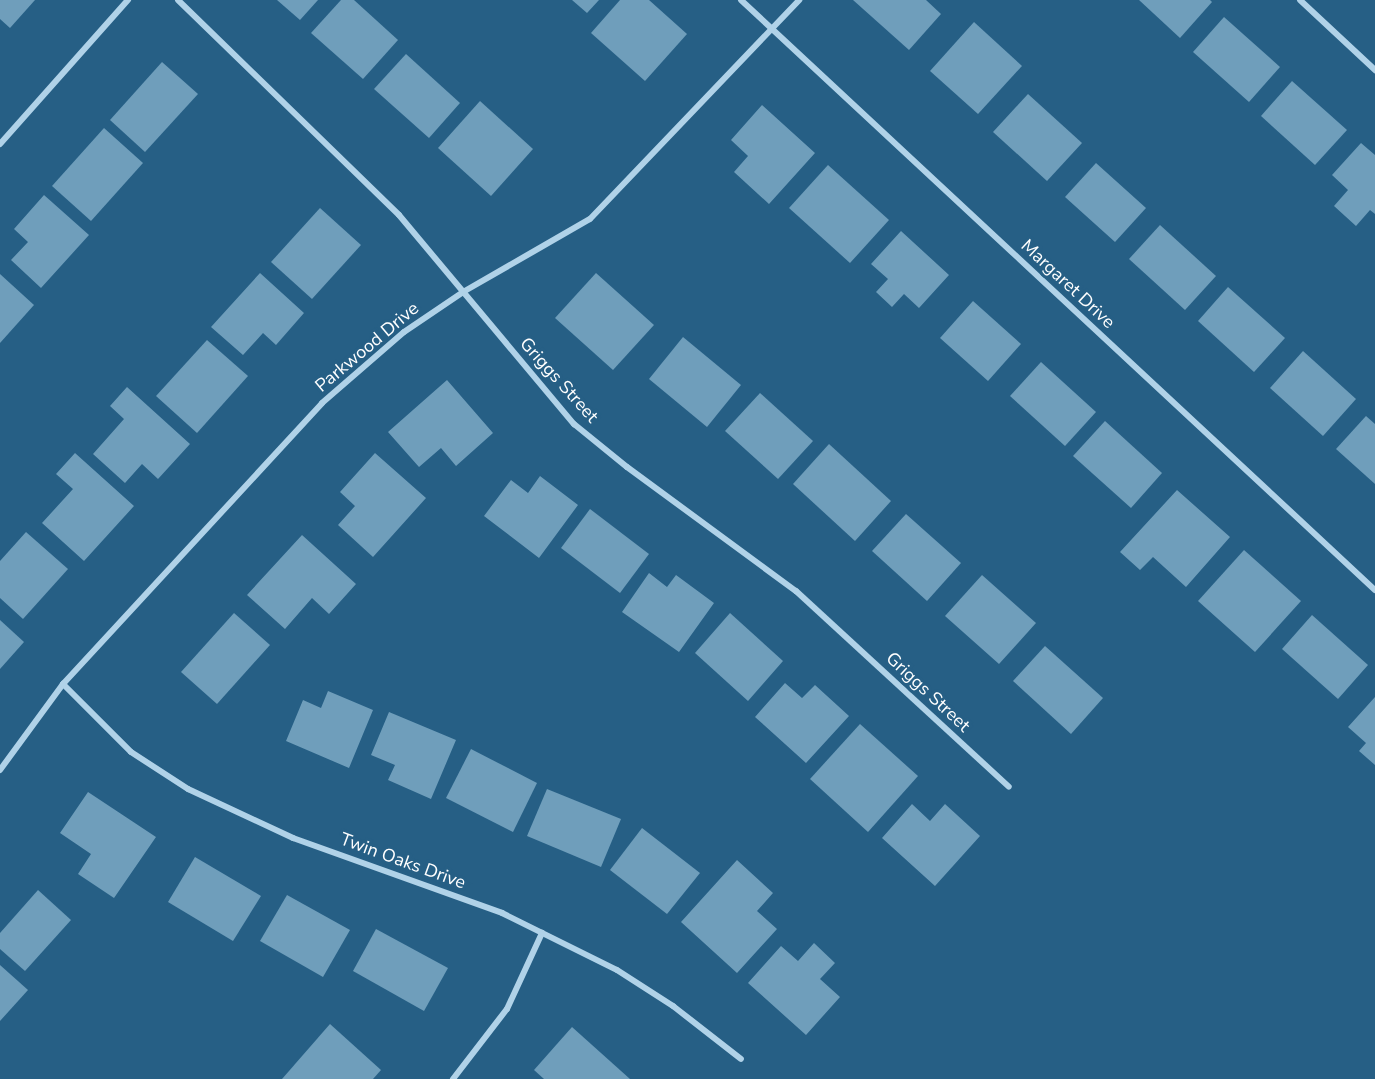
<!DOCTYPE html>
<html>
<head>
<meta charset="utf-8">
<style>
	body { margin:0 }
	#map { position:relative; width:1375px; height:1079px; overflow:hidden; background:#265f85; font-family:"Nunito Sans",sans-serif }
	div>[style] { position:absolute }
	[style*='--x'] { left:calc(var(--x)*1px); top:calc(var(--y)*1px); width:calc(var(--w)*1px); rotate:calc(var(--a)*1deg) }
	.building>* { inset:0; background:#6f9ebb }
	.street>* { height:6px; margin:-3px; padding:0 3px; transform-origin:3px; border-radius:3px; background:#b0d2e8 }
	span { translate:-50% -50%; white-space:nowrap; text-align:center; line-height:1.15; -webkit-text-stroke:6px #265f85; paint-order:stroke }
	.street-label { font-size:18px; color:#fff }
</style>
</head>
<body>
<div id="map">
	<div class="building">
		<i style="clip-path:polygon(0 0,35px 0,10px 28px,0 19px)"></i>
		<i style="clip-path:polygon(277px 0,318px 0,300px 20px)"></i>
		<i style="clip-path:polygon(341px 0,354px 0,398px 40px,363px 79px,311px 33px)"></i>
		<i style="clip-path:polygon(572px 0,599px 0,587px 13px)"></i>
		<i style="clip-path:polygon(620px 0,649px 0,687px 34px,645px 81px,591px 33px)"></i>
		<i style="clip-path:polygon(853px 0,926px 0,941px 14px,909px 50px)"></i>
		<i style="clip-path:polygon(1139px 0,1210px 0,1212px 2px,1180px 38px)"></i>
		<i style="clip-path:polygon(1224px 17px,1280px 67px,1249px 102px,1193px 52px)"></i>
		<i style="clip-path:polygon(974px 22px,1022px 66px,978px 114px,930px 71px)"></i>
		<i style="clip-path:polygon(406px 54px,460px 103px,429px 138px,374px 89px)"></i>
		<i style="clip-path:polygon(162px 62px,198px 94px,145px 152px,110px 120px)"></i>
		<i style="clip-path:polygon(1292px 81px,1347px 130px,1315px 165px,1261px 116px)"></i>
		<i style="clip-path:polygon(1028px 94px,1082px 143px,1047px 181px,993px 132px)"></i>
		<i style="clip-path:polygon(480px 101px,533px 149px,491px 196px,438px 148px)"></i>
		<i style="clip-path:polygon(762px 105px,815px 153px,769px 204px,734px 172px,748px 156px,731px 140px)"></i>
		<i style="clip-path:polygon(104px 128px,143px 163px,91px 221px,52px 186px)"></i>
		<i style="clip-path:polygon(1361px 143px,1375px 155px,1375px 214px,1370px 210px,1356px 226px,1334px 206px,1348px 190px,1332px 175px)"></i>
		<i style="clip-path:polygon(1096px 163px,1146px 208px,1115px 242px,1065px 197px)"></i>
		<i style="clip-path:polygon(828px 165px,889px 220px,850px 263px,789px 208px)"></i>
		<i style="clip-path:polygon(44px 195px,89px 235px,41px 288px,11px 260px,28px 242px,14px 229px)"></i>
		<i style="clip-path:polygon(320px 208px,361px 245px,312px 299px,271px 262px)"></i>
		<i style="clip-path:polygon(1160px 225px,1216px 276px,1185px 310px,1129px 259px)"></i>
		<i style="clip-path:polygon(901px 231px,949px 275px,919px 308px,904px 294px,892px 307px,876px 292px,888px 279px,871px 264px)"></i>
		<i style="clip-path:polygon(260px 273px,304px 313px,276px 345px,263px 333px,243px 355px,211px 327px)"></i>
		<i style="clip-path:polygon(596px 273px,654px 325px,613px 370px,555px 318px)"></i>
		<i style="clip-path:polygon(0 274px,34px 305px,0 343px)"></i>
		<i style="clip-path:polygon(1228px 287px,1285px 338px,1254px 372px,1198px 321px)"></i>
		<i style="clip-path:polygon(973px 301px,1021px 344px,988px 381px,940px 338px)"></i>
		<i style="clip-path:polygon(683px 337px,741px 385px,707px 427px,649px 379px)"></i>
		<i style="clip-path:polygon(207px 340px,248px 376px,197px 433px,156px 396px)"></i>
		<i style="clip-path:polygon(1303px 351px,1356px 399px,1323px 436px,1270px 388px)"></i>
		<i style="clip-path:polygon(1041px 362px,1096px 412px,1065px 446px,1010px 396px)"></i>
		<i style="clip-path:polygon(447px 380px,493px 433px,456px 466px,441px 448px,419px 467px,388px 432px)"></i>
		<i style="clip-path:polygon(127px 387px,190px 444px,158px 479px,142px 464px,125px 483px,93px 454px,124px 419px,110px 406px)"></i>
		<i style="clip-path:polygon(760px 393px,813px 441px,778px 479px,725px 431px)"></i>
		<i style="clip-path:polygon(1366px 416px,1375px 424px,1375px 484px,1336px 449px)"></i>
		<i style="clip-path:polygon(1105px 421px,1162px 473px,1131px 508px,1073px 456px)"></i>
		<i style="clip-path:polygon(829px 444px,891px 501px,855px 541px,793px 484px)"></i>
		<i style="clip-path:polygon(75px 453px,134px 506px,84px 561px,42px 523px,73px 489px,56px 474px)"></i>
		<i style="clip-path:polygon(375px 453px,426px 498px,373px 557px,338px 525px,355px 506px,340px 492px)"></i>
		<i style="clip-path:polygon(540px 476px,578px 505px,539px 558px,484px 516px,511px 480px,528px 493px)"></i>
		<i style="clip-path:polygon(1177px 490px,1230px 537px,1186px 587px,1153px 557px,1140px 570px,1120px 552px)"></i>
		<i style="clip-path:polygon(590px 509px,649px 554px,620px 593px,561px 548px)"></i>
		<i style="clip-path:polygon(906px 514px,961px 563px,927px 601px,872px 551px)"></i>
		<i style="clip-path:polygon(26px 532px,68px 569px,23px 619px,0 598px,0 561px)"></i>
		<i style="clip-path:polygon(302px 535px,356px 584px,329px 614px,312px 598px,285px 629px,247px 595px)"></i>
		<i style="clip-path:polygon(1244px 550px,1301px 601px,1255px 652px,1198px 601px)"></i>
		<i style="clip-path:polygon(649px 573px,667px 587px,676px 575px,714px 603px,679px 652px,622px 612px)"></i>
		<i style="clip-path:polygon(982px 575px,1036px 623px,999px 664px,945px 616px)"></i>
		<i style="clip-path:polygon(234px 613px,270px 645px,217px 704px,181px 672px)"></i>
		<i style="clip-path:polygon(730px 613px,783px 661px,748px 701px,695px 653px)"></i>
		<i style="clip-path:polygon(1312px 615px,1368px 665px,1338px 699px,1282px 649px)"></i>
		<i style="clip-path:polygon(0 620px,24px 642px,0 669px)"></i>
		<i style="clip-path:polygon(1045px 646px,1103px 698px,1071px 734px,1013px 681px)"></i>
		<i style="clip-path:polygon(785px 683px,802px 698px,815px 685px,849px 716px,806px 763px,755px 717px)"></i>
		<i style="clip-path:polygon(328px 691px,373px 710px,349px 768px,286px 741px,303px 700px,321px 708px)"></i>
		<i style="clip-path:polygon(1375px 697px,1375px 765px,1359px 751px,1366px 743px,1348px 727px)"></i>
		<i style="clip-path:polygon(389px 712px,456px 740px,431px 799px,388px 780px,395px 765px,371px 755px)"></i>
		<i style="clip-path:polygon(860px 724px,918px 776px,868px 832px,810px 779px)"></i>
		<i style="clip-path:polygon(471px 749px,537px 783px,513px 832px,446px 798px)"></i>
		<i style="clip-path:polygon(547px 789px,621px 819px,601px 867px,527px 836px)"></i>
		<i style="clip-path:polygon(88px 792px,156px 837px,114px 898px,78px 874px,91px 854px,60px 833px)"></i>
		<i style="clip-path:polygon(912px 804px,930px 821px,945px 804px,980px 836px,935px 886px,882px 838px)"></i>
		<i style="clip-path:polygon(642px 828px,700px 873px,667px 914px,610px 870px)"></i>
		<i style="clip-path:polygon(195px 857px,261px 896px,233px 941px,168px 902px)"></i>
		<i style="clip-path:polygon(737px 860px,773px 893px,757px 911px,777px 929px,737px 973px,681px 922px)"></i>
		<i style="clip-path:polygon(38px 890px,71px 920px,25px 971px,0 949px,0 933px)"></i>
		<i style="clip-path:polygon(287px 895px,350px 930px,323px 977px,260px 941px)"></i>
		<i style="clip-path:polygon(376px 929px,448px 968px,424px 1011px,353px 971px)"></i>
		<i style="clip-path:polygon(814px 943px,835px 963px,820px 979px,840px 997px,806px 1035px,748px 983px,781px 946px,798px 961px)"></i>
		<i style="clip-path:polygon(0 965px,28px 990px,0 1021px)"></i>
		<i style="clip-path:polygon(330px 1024px,381px 1070px,373px 1079px,282px 1079px)"></i>
		<i style="clip-path:polygon(572px 1027px,630px 1079px,544px 1079px,534px 1070px)"></i>
	</div>
	<div class="street">
		<i style="--x:178;--y:0;--w:308;--a:44.2"></i>
		<i style="--x:399;--y:215;--w:273;--a:50.1"></i>
		<i style="--x:574;--y:424;--w:68;--a:39.1"></i>
		<i style="--x:627;--y:467;--w:210;--a:36.3"></i>
		<i style="--x:796;--y:591;--w:289;--a:42.6"></i>
		<i style="--x:741;--y:0;--w:866;--a:42.94"></i>
		<i style="--x:1300;--y:0;--w:103;--a:43"></i>
		<i style="--x:0;--y:144;--w:193;--a:-48.4"></i>
		<i style="--x:63;--y:684;--w:96;--a:45"></i>
		<i style="--x:131;--y:752;--w:68;--a:33"></i>
		<i style="--x:188;--y:789;--w:116;--a:25"></i>
		<i style="--x:293;--y:838;--w:222;--a:19.7"></i>
		<i style="--x:502;--y:913;--w:128;--a:26.4"></i>
		<i style="--x:617;--y:970;--w:67;--a:32.7"></i>
		<i style="--x:673;--y:1006;--w:86;--a:37.9"></i>
		<i style="--x:0;--y:770;--w:107;--a:-53.8"></i>
		<i style="--x:63;--y:684;--w:382;--a:-47.3"></i>
		<i style="--x:322;--y:403;--w:108;--a:-40.9"></i>
		<i style="--x:404;--y:332;--w:71;--a:-34.1"></i>
		<i style="--x:463;--y:292;--w:146;--a:-29.9"></i>
		<i style="--x:590;--y:219;--w:303;--a:-46.3"></i>
		<i style="--x:453;--y:1079;--w:88;--a:-52.4"></i>
		<i style="--x:507;--y:1009;--w:84;--a:-65.3"></i>
	</div>
	<div class="street-label">
		<span style="left:1068px;top:284px;rotate:43deg">Margaret Drive</span>
		<span style="left:367px;top:347px;rotate:-40deg">Parkwood Drive</span>
		<span style="left:559px;top:380px;rotate:48deg">Griggs Street</span>
		<span style="left:928px;top:692px;rotate:43deg">Griggs Street</span>
		<span style="left:403px;top:861px;rotate:20deg">Twin Oaks Drive</span>
	</div>
</div>
</body>
</html>
